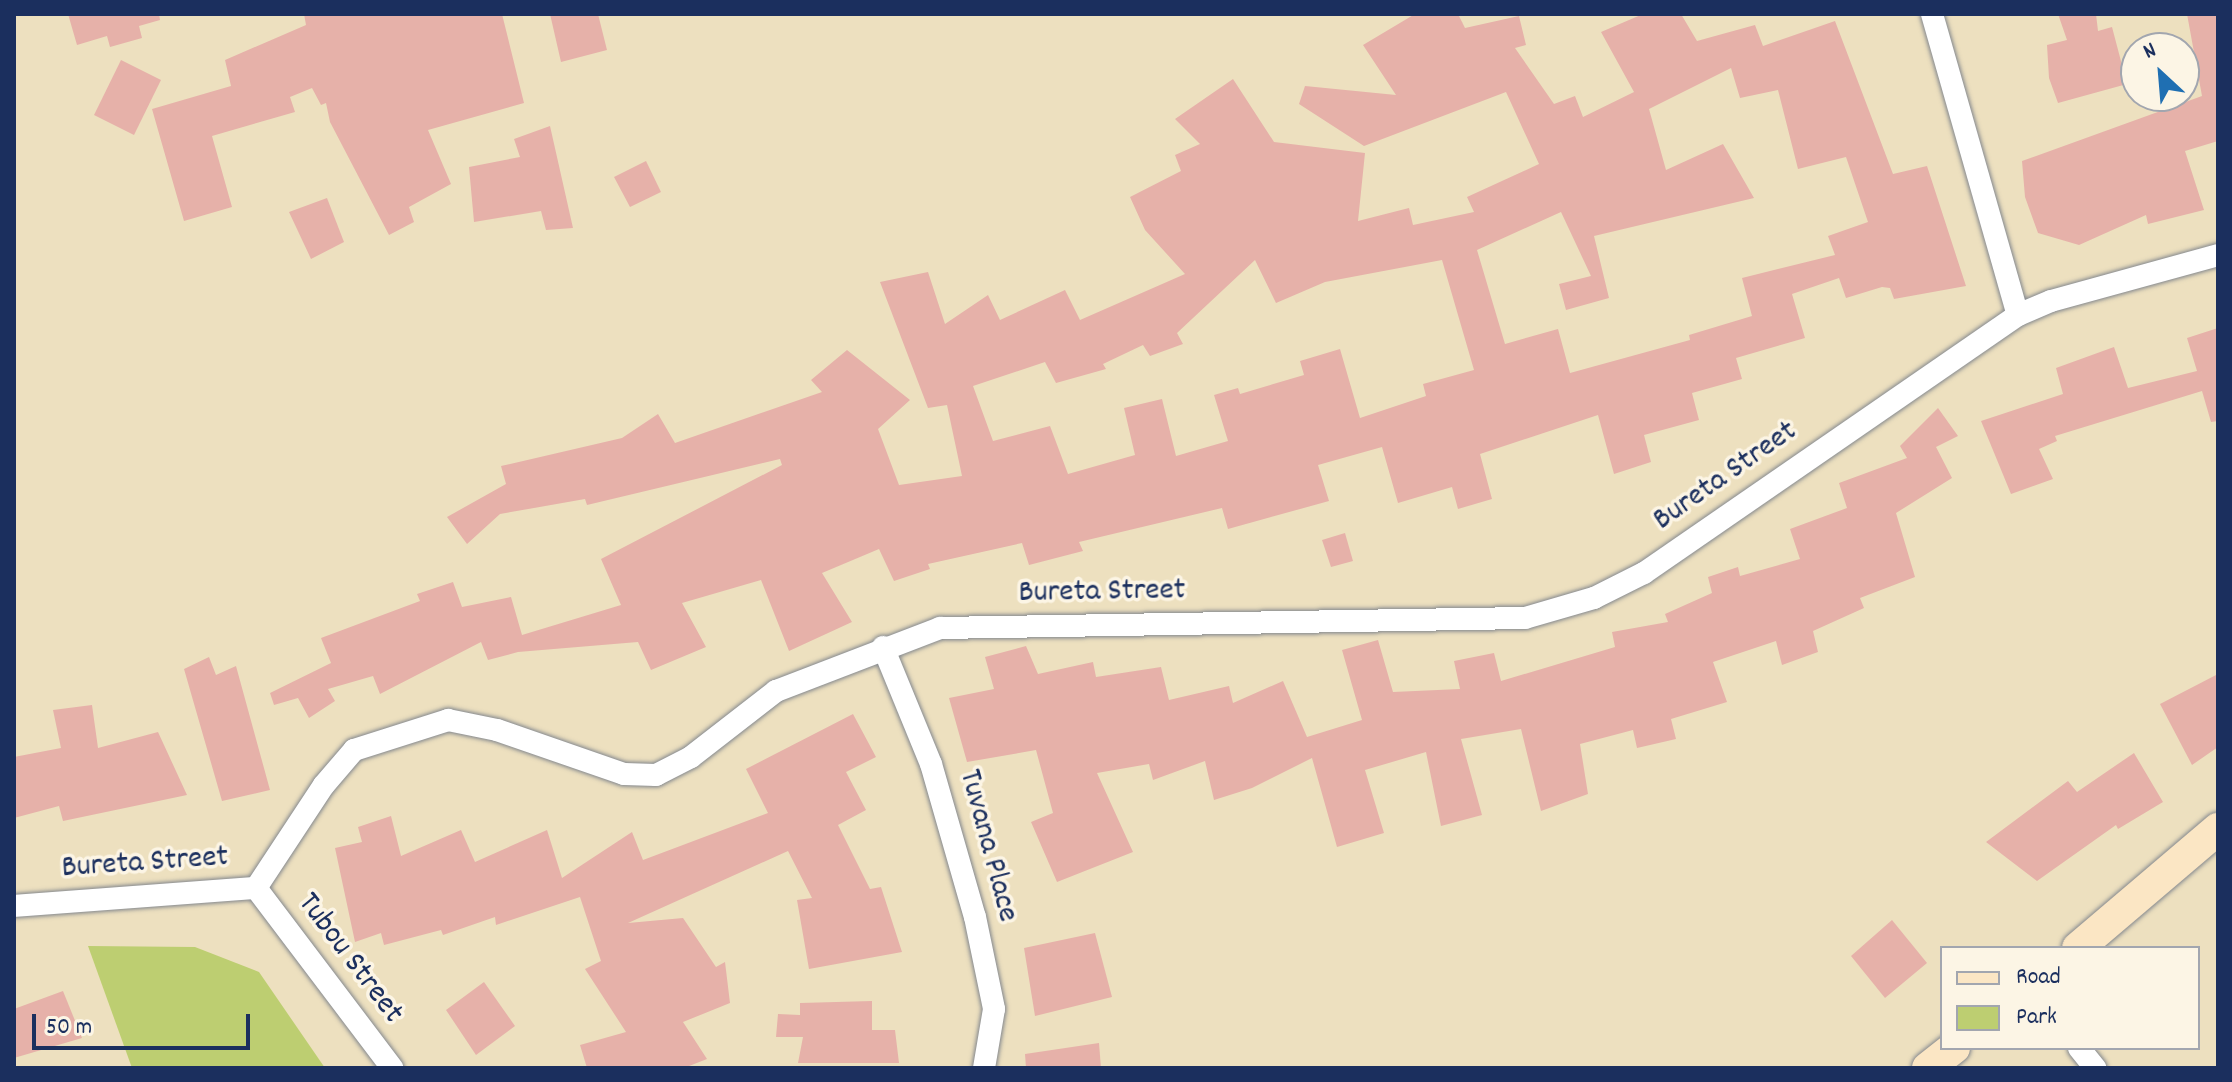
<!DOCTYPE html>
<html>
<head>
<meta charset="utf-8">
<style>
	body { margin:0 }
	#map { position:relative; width:2232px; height:1082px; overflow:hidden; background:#ede0bf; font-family:Dekko,sans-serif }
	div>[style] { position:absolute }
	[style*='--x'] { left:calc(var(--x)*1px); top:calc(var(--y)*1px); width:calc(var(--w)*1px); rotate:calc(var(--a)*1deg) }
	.green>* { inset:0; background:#bdce71 }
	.building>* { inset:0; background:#e6b1a9 }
	.roads { filter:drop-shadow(0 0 2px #84888e) drop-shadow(0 0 2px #84888e) }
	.minor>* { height:22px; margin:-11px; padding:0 11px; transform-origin:11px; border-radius:11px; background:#fff }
	.secondary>* { height:32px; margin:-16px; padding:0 16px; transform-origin:16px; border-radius:16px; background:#fbe6c4 }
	span { translate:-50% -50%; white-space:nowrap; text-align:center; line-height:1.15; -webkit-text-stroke:7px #fcf5e5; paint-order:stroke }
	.street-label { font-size:32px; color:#1b2f5e }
	.frame { position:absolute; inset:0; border:16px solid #1b2f5e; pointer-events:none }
	.legend { position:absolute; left:1940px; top:946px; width:260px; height:104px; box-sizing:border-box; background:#fcf5e5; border:2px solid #a2a6af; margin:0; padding:10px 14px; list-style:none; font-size:24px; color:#1b2f5e }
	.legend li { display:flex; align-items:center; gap:16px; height:40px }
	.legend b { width:40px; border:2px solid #a2a6af }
	.north { position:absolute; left:2120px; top:32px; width:80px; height:80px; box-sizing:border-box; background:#fcf5e5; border:2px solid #a2a6af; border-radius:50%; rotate:334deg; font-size:22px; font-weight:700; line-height:32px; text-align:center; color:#1b2f5e }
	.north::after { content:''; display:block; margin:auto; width:28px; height:36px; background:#1f6fb2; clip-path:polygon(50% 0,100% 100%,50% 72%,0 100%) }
	.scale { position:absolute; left:32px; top:1014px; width:218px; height:36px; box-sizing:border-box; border:4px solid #1b2f5e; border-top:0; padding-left:10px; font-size:24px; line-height:28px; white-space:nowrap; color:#1b2f5e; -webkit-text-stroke:6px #fcf5e5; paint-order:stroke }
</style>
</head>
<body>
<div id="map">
	<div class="green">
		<i style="clip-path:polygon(88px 946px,195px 947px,259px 972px,325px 1068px,132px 1068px)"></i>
	</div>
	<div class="building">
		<i style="clip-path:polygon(68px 14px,159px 14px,160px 20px,139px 26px,142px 38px,110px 47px,107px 36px,77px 45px)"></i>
		<i style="clip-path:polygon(304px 14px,502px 14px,524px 103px,428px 130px,451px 184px,409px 207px,414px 222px,389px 235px,330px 122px,326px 103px,321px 105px,312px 88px,290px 97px,295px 112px,212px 136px,232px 207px,184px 221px,152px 109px,231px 86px,225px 60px,306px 25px)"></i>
		<i style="clip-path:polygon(550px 14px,598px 14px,607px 50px,561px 62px)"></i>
		<i style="clip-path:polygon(evenodd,1415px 14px,1458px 14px,1465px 28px,1519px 16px,1526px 45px,1515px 48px,1554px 104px,1575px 96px,1583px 117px,1634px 92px,1601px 32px,1643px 14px,1681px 14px,1697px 41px,1755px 25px,1763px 46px,1835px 21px,1893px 174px,1927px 166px,1966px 286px,1894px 299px,1890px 288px,1882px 287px,1846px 298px,1839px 278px,1792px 294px,1805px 338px,1736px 358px,1742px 379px,1692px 393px,1699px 420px,1644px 435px,1651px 462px,1614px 474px,1598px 415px,1480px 454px,1492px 499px,1458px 509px,1452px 487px,1398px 503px,1382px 447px,1318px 465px,1329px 501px,1228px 529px,1222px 508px,1079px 542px,1083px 551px,1029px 565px,1022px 543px,928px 564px,930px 569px,894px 581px,879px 549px,822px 573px,852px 622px,789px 651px,761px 580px,682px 603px,706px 647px,651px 670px,638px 642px,518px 652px,488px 660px,481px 642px,380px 694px,373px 676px,328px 689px,335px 701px,309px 718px,298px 698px,274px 705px,270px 693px,331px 663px,321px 638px,420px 601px,417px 594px,453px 582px,462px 607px,511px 597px,522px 635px,621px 605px,601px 559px,782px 465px,780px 459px,587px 505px,585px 499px,500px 514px,467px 544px,447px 517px,506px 484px,501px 466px,622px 438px,658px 414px,675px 443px,822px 392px,811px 380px,847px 350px,910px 400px,878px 429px,899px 485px,962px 476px,947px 405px,928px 408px,880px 282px,928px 272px,945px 324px,988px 295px,1000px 320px,1065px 290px,1080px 320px,1185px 274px,1145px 230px,1130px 197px,1181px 171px,1175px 155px,1200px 144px,1175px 119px,1233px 79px,1274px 142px,1365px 153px,1358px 221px,1409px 208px,1413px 225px,1474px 212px,1467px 197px,1539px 164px,1506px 92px,1364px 146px,1299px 104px,1305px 86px,1396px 95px,1363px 45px,1415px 14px,1731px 68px,1740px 98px,1778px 90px,1798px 169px,1846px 157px,1868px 222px,1828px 236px,1835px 255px,1742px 278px,1752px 316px,1689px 335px,1690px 340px,1570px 373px,1558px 329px,1505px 344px,1477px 250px,1561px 212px,1591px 276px,1559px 284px,1566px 310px,1609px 298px,1594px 236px,1754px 198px,1723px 144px,1666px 170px,1649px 109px,1731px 68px,1415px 14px,1255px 260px,1276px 303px,1325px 282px,1442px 260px,1474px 370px,1423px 384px,1426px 396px,1360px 418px,1340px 349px,1300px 361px,1304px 375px,1240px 394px,1238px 388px,1214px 395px,1228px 441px,1176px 456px,1162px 399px,1124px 408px,1135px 455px,1068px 474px,1050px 426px,993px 441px,973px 386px,1045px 362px,1056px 383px,1106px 369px,1103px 364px,1143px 345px,1150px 356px,1183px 344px,1177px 333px,1255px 260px)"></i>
		<i style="clip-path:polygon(2058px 14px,2096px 14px,2098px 31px,2112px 27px,2127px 84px,2058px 103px,2049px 78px,2047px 45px,2067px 40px)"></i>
		<i style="clip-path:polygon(2187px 14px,2218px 14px,2218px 141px,2185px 151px,2204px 210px,2148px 224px,2146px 215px,2079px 245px,2038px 233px,2025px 197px,2022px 161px,2202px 96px)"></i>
		<i style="clip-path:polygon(121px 60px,161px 80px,134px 135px,94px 115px)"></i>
		<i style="clip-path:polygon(550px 126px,573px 228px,546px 230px,541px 211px,474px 222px,469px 167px,520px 157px,514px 139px)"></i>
		<i style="clip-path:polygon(646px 161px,661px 192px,630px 207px,614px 177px)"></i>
		<i style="clip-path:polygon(327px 198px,344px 242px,311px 259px,289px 212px)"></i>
		<i style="clip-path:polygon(2218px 328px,2218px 421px,2211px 422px,2202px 391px,2055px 436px,2057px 441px,2039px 449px,2053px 479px,2011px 494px,1981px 421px,2063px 394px,2056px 368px,2114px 347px,2128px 388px,2197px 371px,2187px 338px)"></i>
		<i style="clip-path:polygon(1938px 408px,1958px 436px,1936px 447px,1952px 478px,1896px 513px,1915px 577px,1860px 598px,1864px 608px,1813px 631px,1818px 652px,1782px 665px,1776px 641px,1713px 662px,1727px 702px,1671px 719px,1676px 739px,1637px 748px,1633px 730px,1580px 744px,1588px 794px,1541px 811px,1521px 729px,1461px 739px,1482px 815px,1441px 826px,1426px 752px,1365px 770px,1384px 833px,1337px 847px,1312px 758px,1252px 788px,1214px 800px,1205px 761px,1153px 780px,1149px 764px,1097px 773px,1133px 852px,1057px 882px,1031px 822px,1053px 813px,1036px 750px,967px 762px,949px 698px,994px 689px,985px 657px,1026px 646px,1038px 674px,1093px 662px,1096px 677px,1161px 667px,1169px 700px,1229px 686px,1233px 703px,1283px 681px,1307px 737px,1362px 720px,1342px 650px,1378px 640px,1393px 692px,1460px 689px,1454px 661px,1494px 653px,1501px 681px,1615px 647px,1612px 632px,1668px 622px,1665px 614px,1712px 593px,1708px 577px,1738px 567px,1740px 576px,1800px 559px,1790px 529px,1847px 508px,1839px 483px,1907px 458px,1900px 446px)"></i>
		<i style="clip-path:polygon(1345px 533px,1353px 561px,1331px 567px,1322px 540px)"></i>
		<i style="clip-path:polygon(209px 657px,216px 675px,236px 666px,270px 790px,222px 801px,184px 669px)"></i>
		<i style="clip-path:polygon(2218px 674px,2218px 747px,2192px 765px,2160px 704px)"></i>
		<i style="clip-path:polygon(92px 705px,98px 748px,158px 732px,187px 795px,63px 821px,59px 806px,14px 818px,14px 757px,61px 748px,53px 710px)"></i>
		<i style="clip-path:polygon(853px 714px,876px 757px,846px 772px,866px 810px,838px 825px,870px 889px,881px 887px,902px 952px,809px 969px,797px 900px,812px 898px,788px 851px,628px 923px,683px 918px,716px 967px,725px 962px,730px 1003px,683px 1022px,707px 1059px,684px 1068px,587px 1068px,580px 1045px,626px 1032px,585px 969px,601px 961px,580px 897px,496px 925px,495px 917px,443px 935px,441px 930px,384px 945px,381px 933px,355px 942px,335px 848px,362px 842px,358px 827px,391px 816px,401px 856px,461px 830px,475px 862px,547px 830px,562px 878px,632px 832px,643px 860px,768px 813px,746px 769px)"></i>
		<i style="clip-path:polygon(2134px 753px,2163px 802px,2118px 829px,2116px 825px,2037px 881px,1986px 842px,2068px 781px,2077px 792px)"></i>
		<i style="clip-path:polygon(1892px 920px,1927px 963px,1885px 998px,1851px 956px)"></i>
		<i style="clip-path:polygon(1095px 933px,1112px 997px,1035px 1016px,1024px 948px)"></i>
		<i style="clip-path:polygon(484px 982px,515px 1026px,476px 1055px,446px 1010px)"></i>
		<i style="clip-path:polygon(63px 991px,82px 1038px,14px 1058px,14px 1009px)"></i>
		<i style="clip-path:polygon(872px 1001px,872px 1030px,895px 1030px,899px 1063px,798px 1063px,803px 1037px,776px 1037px,778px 1014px,800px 1015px,800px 1003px)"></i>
		<i style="clip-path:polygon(1099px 1043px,1101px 1068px,1026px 1068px,1025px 1054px)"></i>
	</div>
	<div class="roads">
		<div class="minor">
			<i style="--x:1932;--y:14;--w:313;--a:74.1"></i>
			<i style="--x:883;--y:647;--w:126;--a:67.7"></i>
			<i style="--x:931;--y:764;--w:159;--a:74"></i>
			<i style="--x:975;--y:917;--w:94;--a:78.3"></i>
			<i style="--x:994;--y:1009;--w:60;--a:99.6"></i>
			<i style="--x:256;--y:888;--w:123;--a:-56.6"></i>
			<i style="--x:324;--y:785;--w:46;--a:-49.4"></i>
			<i style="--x:354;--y:750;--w:99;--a:-17.7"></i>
			<i style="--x:448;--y:720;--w:50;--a:11.5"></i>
			<i style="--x:497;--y:730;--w:134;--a:19.1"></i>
			<i style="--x:624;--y:774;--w:32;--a:2"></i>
			<i style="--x:656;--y:775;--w:39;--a:-27"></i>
			<i style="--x:691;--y:757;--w:108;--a:-37.8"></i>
			<i style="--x:776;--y:691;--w:176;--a:-21"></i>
			<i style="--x:940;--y:628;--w:585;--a:-0.98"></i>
			<i style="--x:1525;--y:618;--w:72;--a:-16.2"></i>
			<i style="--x:1594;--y:598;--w:56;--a:-26.6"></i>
			<i style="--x:1644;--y:573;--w:454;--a:-34.6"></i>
			<i style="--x:2018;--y:315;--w:36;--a:-23"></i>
			<i style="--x:2051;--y:301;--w:173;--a:-15.4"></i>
			<i style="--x:256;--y:888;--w:226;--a:52.9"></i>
			<i style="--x:14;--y:906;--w:243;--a:-4.3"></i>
			<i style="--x:2079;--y:1048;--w:26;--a:51"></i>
		</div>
		<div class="secondary">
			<i style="--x:2078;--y:948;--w:184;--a:-40.4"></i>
			<i style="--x:1928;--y:1068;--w:33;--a:-38"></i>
		</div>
	</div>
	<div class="street-label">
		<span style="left:1726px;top:477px;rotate:-35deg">Bureta Street</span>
		<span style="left:1102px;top:593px;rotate:-1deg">Bureta Street</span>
		<span style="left:987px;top:846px;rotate:75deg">Tuvana Place</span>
		<span style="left:145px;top:864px;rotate:-4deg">Bureta Street</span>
		<span style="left:349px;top:959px;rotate:53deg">Tubou Street</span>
	</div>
	<div class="frame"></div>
	<ul class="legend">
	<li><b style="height:10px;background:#fbe6c4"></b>Road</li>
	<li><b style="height:22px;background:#bdce71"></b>Park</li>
	</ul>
	<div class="north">N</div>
	<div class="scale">50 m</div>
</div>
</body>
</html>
